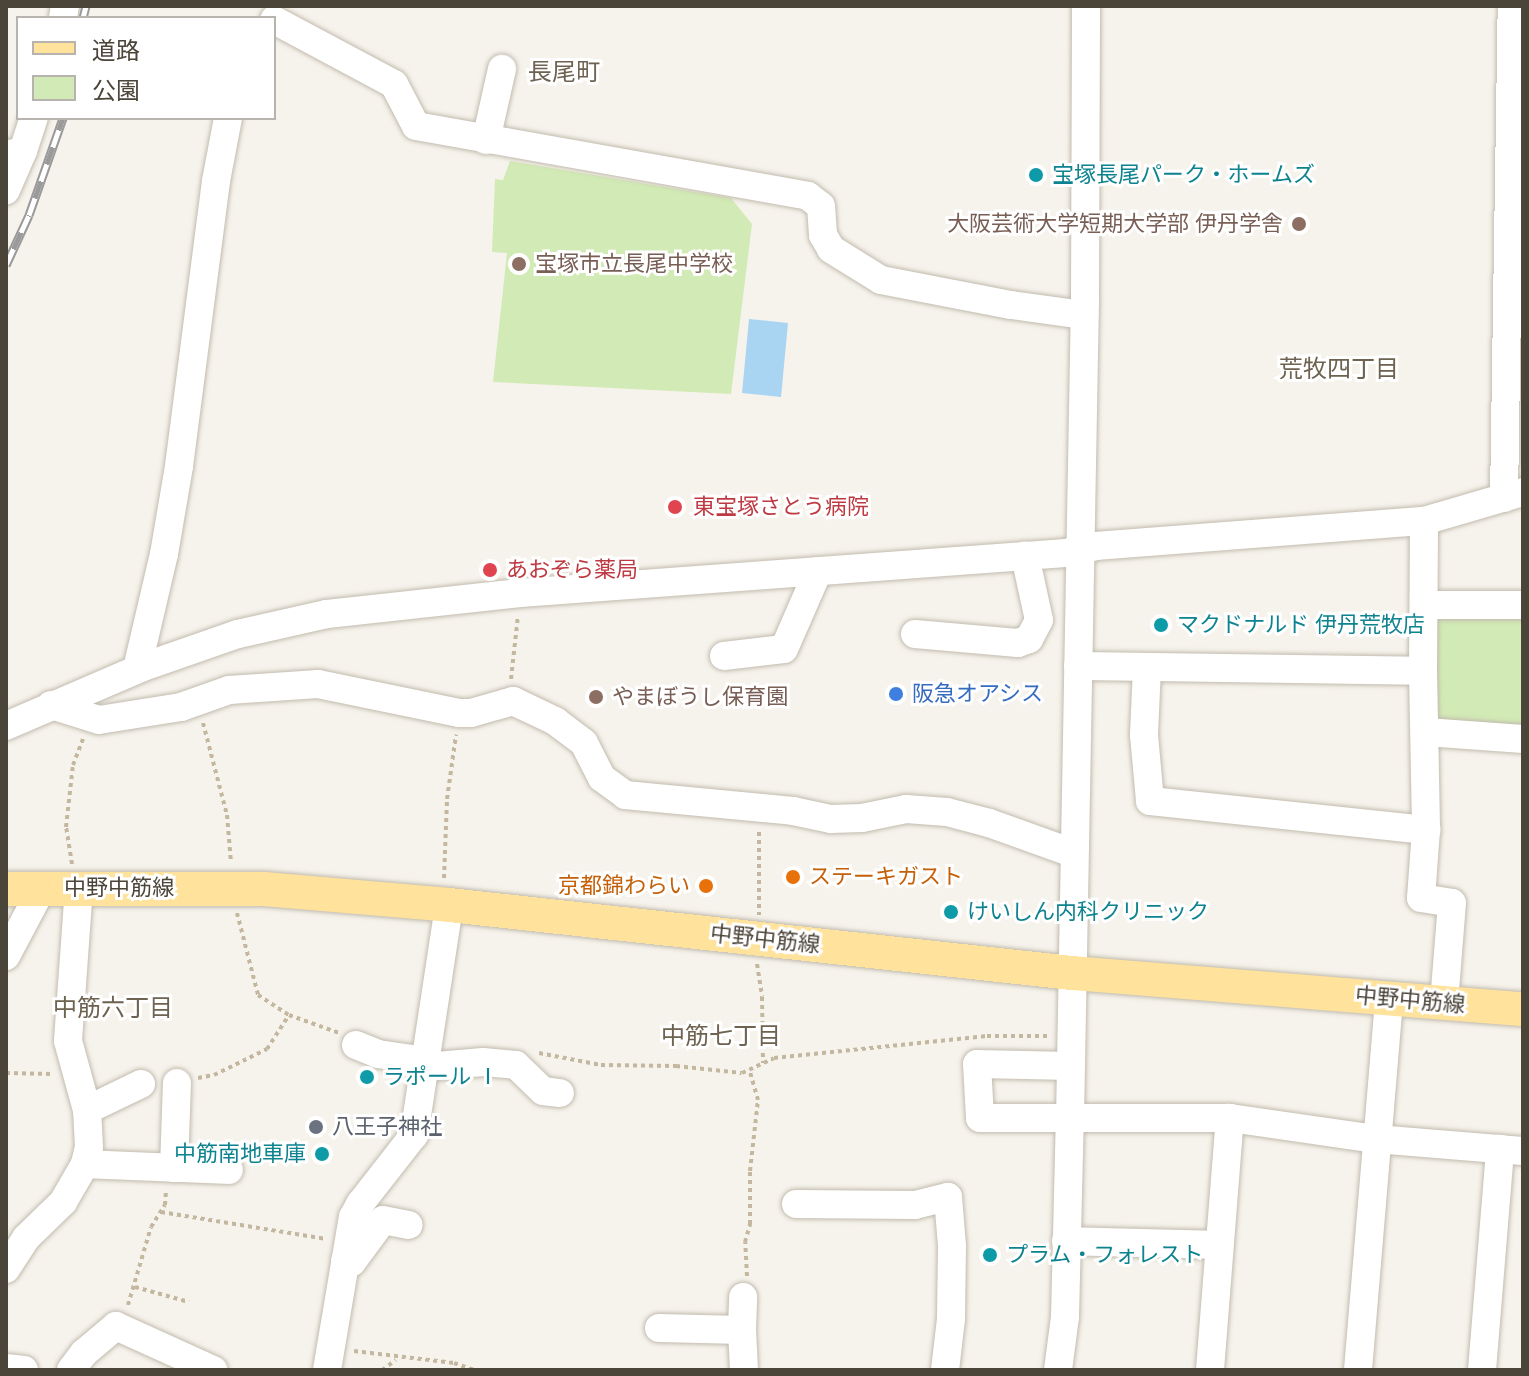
<!DOCTYPE html>
<html>
<head>
<meta charset="utf-8">
<style>
	body { margin:0 }
	#map { position:relative; width:1529px; height:1376px; overflow:hidden; background:#f6f3ec; font-family:Arial,"Noto Sans JP",sans-serif }
	div>[style] { position:absolute }
	[style*='--x'] { left:calc(var(--x)*1px); top:calc(var(--y)*1px); width:calc(var(--w)*1px); rotate:calc(var(--a)*1deg) }
	.green>* { inset:0; background:#d2eab5 }
	.water>* { inset:0; background:#a9d4f2 }
	.path>* { height:4px; margin-top:-2px; transform-origin:0; background:repeating-linear-gradient(90deg,#c4b79f 0 4px,transparent 0 8px) }
	.roads { filter:drop-shadow(0 0 2px #c2bbae) drop-shadow(0 0 2px #c2bbae) }
	.minor>* { height:28px; margin:-14px; padding:0 14px; transform-origin:14px; border-radius:14px; background:#fff }
	.major>* { height:34px; margin:-17px; padding:0 17px; transform-origin:17px; border-radius:17px; background:#ffe39c }
	.rail>* { height:9px; margin-top:-4.5px; transform-origin:0; background:repeating-linear-gradient(90deg,#fff 0 18px,#9a9a9a 0 36px); box-sizing:border-box; border-block:2px solid #9a9a9a }
	.dots>* { width:22px; height:22px; translate:-50% -50%; box-sizing:border-box; border:4px solid #fff; border-radius:50% }
	span { translate:-50% -50%; white-space:nowrap; text-align:center; line-height:1.15; -webkit-text-stroke:6px #fff; paint-order:stroke }
	.culture-label { font-size:22px; color:#0d838f }
	.left { translate:0 -50%; text-align:left }
	.right { translate:-100% -50%; text-align:right }
	.education-label { font-size:22px; color:#785e54 }
	.health-label { font-size:22px; color:#be3a42 }
	.shop-label { font-size:22px; color:#366cbe }
	.food-label { font-size:22px; color:#c56008 }
	.street-label { font-size:22px; color:#4b4439 }
	.worship-label { font-size:22px; color:#5b616d }
	.neighbourhood-label { font-size:24px; color:#6e6250 }
	.frame { position:absolute; inset:0; border:8px solid #4b4439; pointer-events:none }
	.legend { position:absolute; left:16px; top:16px; width:260px; height:104px; box-sizing:border-box; background:#fff; border:2px solid #b7b4b0; margin:0; padding:10px 14px; list-style:none; font-size:24px; color:#4b4439 }
	.legend li { display:flex; align-items:center; gap:16px; height:40px }
	.legend b { width:40px; border:2px solid #b7b4b0 }
</style>
</head>
<body>
<div id="map">
	<div class="green">
		<i style="clip-path:polygon(510px 161px,731px 198px,752px 224px,731px 394px,493px 382px,507px 253px,492px 252px,495px 179px,503px 180px)"></i>
		<i style="clip-path:polygon(1523px 613px,1523px 732px,1437px 726px,1436px 621px,1441px 614px)"></i>
	</div>
	<div class="water">
		<i style="clip-path:polygon(749px 319px,788px 323px,781px 397px,742px 393px)"></i>
	</div>
	<div class="path">
		<i style="--x:511;--y:679;--w:63;--a:-83.7"></i>
		<i style="--x:203;--y:723;--w:95;--a:75.4"></i>
		<i style="--x:227;--y:815;--w:48;--a:85.2"></i>
		<i style="--x:759;--y:832;--w:83;--a:90"></i>
		<i style="--x:72;--y:864;--w:37;--a:-99"></i>
		<i style="--x:66;--y:827;--w:62;--a:-83.6"></i>
		<i style="--x:73;--y:765;--w:28;--a:-69"></i>
		<i style="--x:444;--y:878;--w:79;--a:-87.8"></i>
		<i style="--x:447;--y:799;--w:65;--a:-82"></i>
		<i style="--x:237;--y:913;--w:85;--a:75.6"></i>
		<i style="--x:258;--y:995;--w:37;--a:33"></i>
		<i style="--x:289;--y:1015;--w:53;--a:19.8"></i>
		<i style="--x:757;--y:964;--w:33;--a:81"></i>
		<i style="--x:762;--y:997;--w:66;--a:89.1"></i>
		<i style="--x:539;--y:1053;--w:63;--a:11"></i>
		<i style="--x:601;--y:1065;--w:75;--a:0.8"></i>
		<i style="--x:676;--y:1066;--w:66;--a:6.1"></i>
		<i style="--x:742;--y:1073;--w:35;--a:-25"></i>
		<i style="--x:774;--y:1058;--w:214;--a:-5.9"></i>
		<i style="--x:987;--y:1036;--w:61;--a:0"></i>
		<i style="--x:6;--y:1073;--w:47;--a:1.2"></i>
		<i style="--x:198;--y:1078;--w:16;--a:-11"></i>
		<i style="--x:214;--y:1075;--w:59;--a:-26.1"></i>
		<i style="--x:267;--y:1049;--w:40;--a:-57.1"></i>
		<i style="--x:161;--y:1212;--w:166;--a:9.3"></i>
		<i style="--x:747;--y:1276;--w:34;--a:-93"></i>
		<i style="--x:745;--y:1242;--w:19;--a:-74"></i>
		<i style="--x:750;--y:1224;--w:53;--a:-90"></i>
		<i style="--x:750;--y:1171;--w:71;--a:-83.6"></i>
		<i style="--x:758;--y:1100;--w:32;--a:-106"></i>
		<i style="--x:135;--y:1287;--w:56;--a:15.5"></i>
		<i style="--x:128;--y:1305;--w:81;--a:-73.6"></i>
		<i style="--x:151;--y:1227;--w:26;--a:-58"></i>
		<i style="--x:165;--y:1205;--w:15;--a:-86"></i>
		<i style="--x:354;--y:1351;--w:101;--a:6.8"></i>
		<i style="--x:454;--y:1363;--w:21;--a:19"></i>
		<i style="--x:382;--y:1370;--w:17;--a:-36"></i>
	</div>
	<div class="roads">
		<div class="minor">
			<i style="--x:63;--y:18;--w:12;--a:-81"></i>
			<i style="--x:274;--y:20;--w:136;--a:28.1"></i>
			<i style="--x:394;--y:84;--w:47;--a:62.4"></i>
			<i style="--x:416;--y:126;--w:398;--a:10.1"></i>
			<i style="--x:808;--y:196;--w:16;--a:38"></i>
			<i style="--x:821;--y:206;--w:29;--a:86"></i>
			<i style="--x:823;--y:235;--w:16;--a:60"></i>
			<i style="--x:831;--y:249;--w:59;--a:31.8"></i>
			<i style="--x:881;--y:280;--w:132;--a:10.9"></i>
			<i style="--x:1011;--y:305;--w:74;--a:7.8"></i>
			<i style="--x:486;--y:140;--w:73;--a:-77.3"></i>
			<i style="--x:23;--y:151;--w:35;--a:-72"></i>
			<i style="--x:6;--y:155;--w:17;--a:-13"></i>
			<i style="--x:23;--y:151;--w:43;--a:113.6"></i>
			<i style="--x:1504;--y:498;--w:492;--a:-89.1"></i>
			<i style="--x:1424;--y:605;--w:99;--a:0"></i>
			<i style="--x:915;--y:634;--w:103;--a:5"></i>
			<i style="--x:1018;--y:643;--w:12;--a:-20"></i>
			<i style="--x:1029;--y:639;--w:21;--a:-62"></i>
			<i style="--x:1039;--y:620;--w:66;--a:-102.3"></i>
			<i style="--x:724;--y:656;--w:60;--a:-6.7"></i>
			<i style="--x:784;--y:649;--w:85;--a:-66.4"></i>
			<i style="--x:1078;--y:666;--w:345;--a:0.8"></i>
			<i style="--x:1423;--y:671;--w:150;--a:-89.6"></i>
			<i style="--x:1147;--y:668;--w:67;--a:92.6"></i>
			<i style="--x:1144;--y:735;--w:66;--a:84.8"></i>
			<i style="--x:1150;--y:801;--w:278;--a:6"></i>
			<i style="--x:137;--y:669;--w:118;--a:-76.8"></i>
			<i style="--x:164;--y:554;--w:89;--a:-80.3"></i>
			<i style="--x:179;--y:466;--w:287;--a:-82.6"></i>
			<i style="--x:216;--y:181;--w:64;--a:-79.2"></i>
			<i style="--x:1423;--y:671;--w:159;--a:88.9"></i>
			<i style="--x:1426;--y:830;--w:68;--a:94.2"></i>
			<i style="--x:1421;--y:898;--w:31;--a:9"></i>
			<i style="--x:1452;--y:903;--w:100;--a:94.6"></i>
			<i style="--x:51;--y:705;--w:50;--a:17.4"></i>
			<i style="--x:99;--y:720;--w:83;--a:-9"></i>
			<i style="--x:181;--y:707;--w:51;--a:-19.5"></i>
			<i style="--x:229;--y:690;--w:89;--a:-3.9"></i>
			<i style="--x:318;--y:684;--w:144;--a:11.6"></i>
			<i style="--x:459;--y:713;--w:12;--a:0"></i>
			<i style="--x:471;--y:713;--w:44;--a:-15.9"></i>
			<i style="--x:513;--y:701;--w:47;--a:25.5"></i>
			<i style="--x:555;--y:721;--w:36;--a:37"></i>
			<i style="--x:584;--y:743;--w:39;--a:63"></i>
			<i style="--x:602;--y:778;--w:29;--a:36"></i>
			<i style="--x:625;--y:795;--w:169;--a:5.4"></i>
			<i style="--x:793;--y:811;--w:39;--a:12"></i>
			<i style="--x:831;--y:819;--w:31;--a:-2"></i>
			<i style="--x:862;--y:818;--w:45;--a:-11.6"></i>
			<i style="--x:906;--y:809;--w:41;--a:4.2"></i>
			<i style="--x:947;--y:812;--w:43;--a:14.7"></i>
			<i style="--x:989;--y:823;--w:89;--a:19.7"></i>
			<i style="--x:6;--y:726;--w:149;--a:-23.3"></i>
			<i style="--x:143;--y:667;--w:101;--a:-19.2"></i>
			<i style="--x:238;--y:634;--w:91;--a:-12.7"></i>
			<i style="--x:327;--y:614;--w:194;--a:-6.2"></i>
			<i style="--x:520;--y:593;--w:547;--a:-4.19"></i>
			<i style="--x:1066;--y:553;--w:31;--a:-13"></i>
			<i style="--x:1096;--y:546;--w:329;--a:-4.4"></i>
			<i style="--x:1424;--y:521;--w:103;--a:-16.3"></i>
			<i style="--x:1426;--y:732;--w:97;--a:4.1"></i>
			<i style="--x:79;--y:887;--w:154;--a:94.1"></i>
			<i style="--x:68;--y:1041;--w:72;--a:74.6"></i>
			<i style="--x:87;--y:1110;--w:60;--a:-25.7"></i>
			<i style="--x:6;--y:956;--w:77;--a:-62.1"></i>
			<i style="--x:356;--y:1045;--w:24;--a:22"></i>
			<i style="--x:378;--y:1054;--w:49;--a:8.3"></i>
			<i style="--x:1071;--y:1066;--w:94;--a:-178.8"></i>
			<i style="--x:977;--y:1064;--w:54;--a:86.8"></i>
			<i style="--x:980;--y:1118;--w:250;--a:0"></i>
			<i style="--x:1230;--y:1118;--w:148;--a:8.2"></i>
			<i style="--x:1376;--y:1139;--w:147;--a:4.7"></i>
			<i style="--x:425;--y:1067;--w:58;--a:-4.9"></i>
			<i style="--x:483;--y:1062;--w:33;--a:5"></i>
			<i style="--x:516;--y:1065;--w:37;--a:44"></i>
			<i style="--x:543;--y:1091;--w:17;--a:7"></i>
			<i style="--x:85;--y:1164;--w:144;--a:2.4"></i>
			<i style="--x:174;--y:1168;--w:85;--a:-88"></i>
			<i style="--x:796;--y:1204;--w:119;--a:0.5"></i>
			<i style="--x:915;--y:1205;--w:34;--a:-14"></i>
			<i style="--x:948;--y:1197;--w:49;--a:85.3"></i>
			<i style="--x:952;--y:1246;--w:73;--a:90.8"></i>
			<i style="--x:951;--y:1319;--w:51;--a:96.7"></i>
			<i style="--x:1066;--y:1241;--w:152;--a:1.5"></i>
			<i style="--x:345;--y:1261;--w:7;--a:8"></i>
			<i style="--x:352;--y:1262;--w:52;--a:-53.6"></i>
			<i style="--x:383;--y:1220;--w:26;--a:11"></i>
			<i style="--x:6;--y:1269;--w:37;--a:-57"></i>
			<i style="--x:26;--y:1238;--w:52;--a:-44.2"></i>
			<i style="--x:63;--y:1202;--w:44;--a:-59.9"></i>
			<i style="--x:85;--y:1164;--w:17;--a:-77"></i>
			<i style="--x:89;--y:1147;--w:37;--a:-93"></i>
			<i style="--x:659;--y:1328;--w:83;--a:1.4"></i>
			<i style="--x:742;--y:1330;--w:40;--a:87.1"></i>
			<i style="--x:742;--y:1330;--w:33;--a:-88"></i>
			<i style="--x:6;--y:1368;--w:18;--a:6"></i>
			<i style="--x:71;--y:1370;--w:21;--a:-53"></i>
			<i style="--x:84;--y:1353;--w:42;--a:-40.2"></i>
			<i style="--x:116;--y:1326;--w:107;--a:24.4"></i>
			<i style="--x:327;--y:1370;--w:155;--a:-80.4"></i>
			<i style="--x:353;--y:1217;--w:15;--a:-62"></i>
			<i style="--x:360;--y:1204;--w:88;--a:-52"></i>
			<i style="--x:414;--y:1135;--w:233;--a:-81.3"></i>
			<i style="--x:1058;--y:1370;--w:53;--a:-82.5"></i>
			<i style="--x:1065;--y:1317;--w:198;--a:-88.6"></i>
			<i style="--x:1070;--y:1119;--w:818;--a:-88.95"></i>
			<i style="--x:1085;--y:301;--w:295;--a:-89.8"></i>
			<i style="--x:1210;--y:1370;--w:253;--a:-85.5"></i>
			<i style="--x:1358;--y:1370;--w:373;--a:-85.2"></i>
			<i style="--x:1482;--y:1370;--w:222;--a:-85.3"></i>
		</div>
		<div class="major">
			<i style="--x:6;--y:889;--w:258;--a:0"></i>
			<i style="--x:264;--y:889;--w:186;--a:4.9"></i>
			<i style="--x:449;--y:905;--w:627;--a:6.23"></i>
			<i style="--x:1072;--y:973;--w:452;--a:4.6"></i>
		</div>
	</div>
	<div class="rail">
		<i style="--x:83;--y:18;--w:12;--a:-76"></i>
		<i style="--x:6;--y:265;--w:55;--a:-65.3"></i>
		<i style="--x:29;--y:215;--w:103;--a:-70.7"></i>
	</div>
	<div class="dots">
		<i style="left:1036px;top:175px;background:#0f9aa8"></i>
		<i style="left:1299px;top:224px;background:#8d6e63"></i>
		<i style="left:519px;top:264px;background:#8d6e63"></i>
		<i style="left:675px;top:507px;background:#e0444e"></i>
		<i style="left:490px;top:570px;background:#e0444e"></i>
		<i style="left:1161px;top:625px;background:#0f9aa8"></i>
		<i style="left:896px;top:694px;background:#3f7fe0"></i>
		<i style="left:596px;top:697px;background:#8d6e63"></i>
		<i style="left:793px;top:877px;background:#e8710a"></i>
		<i style="left:706px;top:886px;background:#e8710a"></i>
		<i style="left:951px;top:912px;background:#0f9aa8"></i>
		<i style="left:367px;top:1077px;background:#0f9aa8"></i>
		<i style="left:316px;top:1127px;background:#6b7280"></i>
		<i style="left:322px;top:1154px;background:#0f9aa8"></i>
		<i style="left:990px;top:1255px;background:#0f9aa8"></i>
	</div>
	<div class="culture-label">
		<span class="left" style="left:1052px;top:175px">宝塚長尾パーク・ホームズ</span>
		<span class="left" style="left:1177px;top:625px">マクドナルド 伊丹荒牧店</span>
		<span class="left" style="left:967px;top:912px">けいしん内科クリニック</span>
		<span class="left" style="left:383px;top:1077px">ラポール Ⅰ</span>
		<span class="right" style="left:306px;top:1154px">中筋南地車庫</span>
		<span class="left" style="left:1006px;top:1255px">プラム・フォレスト</span>
	</div>
	<div class="education-label">
		<span class="right" style="left:1283px;top:224px">大阪芸術大学短期大学部 伊丹学舎</span>
		<span class="left" style="left:535px;top:264px">宝塚市立長尾中学校</span>
		<span class="left" style="left:612px;top:697px">やまぼうし保育園</span>
	</div>
	<div class="health-label">
		<span class="left" style="left:693px;top:507px">東宝塚さとう病院</span>
		<span class="left" style="left:506px;top:570px">あおぞら薬局</span>
	</div>
	<div class="shop-label">
		<span class="left" style="left:912px;top:694px">阪急オアシス</span>
	</div>
	<div class="food-label">
		<span class="left" style="left:809px;top:877px">ステーキガスト</span>
		<span class="right" style="left:690px;top:886px">京都錦わらい</span>
	</div>
	<div class="street-label">
		<span style="left:119px;top:888px">中野中筋線</span>
		<span style="left:765px;top:939px;rotate:6deg">中野中筋線</span>
		<span style="left:1410px;top:1000px;rotate:5deg">中野中筋線</span>
	</div>
	<div class="worship-label">
		<span class="left" style="left:332px;top:1127px">八王子神社</span>
	</div>
	<div class="neighbourhood-label">
		<span style="left:564px;top:72px">長尾町</span>
		<span style="left:1339px;top:369px">荒牧四丁目</span>
		<span style="left:113px;top:1008px">中筋六丁目</span>
		<span style="left:721px;top:1036px">中筋七丁目</span>
	</div>
	<div class="frame"></div>
	<ul class="legend">
	<li><b style="height:10px;background:#ffe39c"></b>道路</li>
	<li><b style="height:22px;background:#d2eab5"></b>公園</li>
	</ul>
</div>
</body>
</html>
